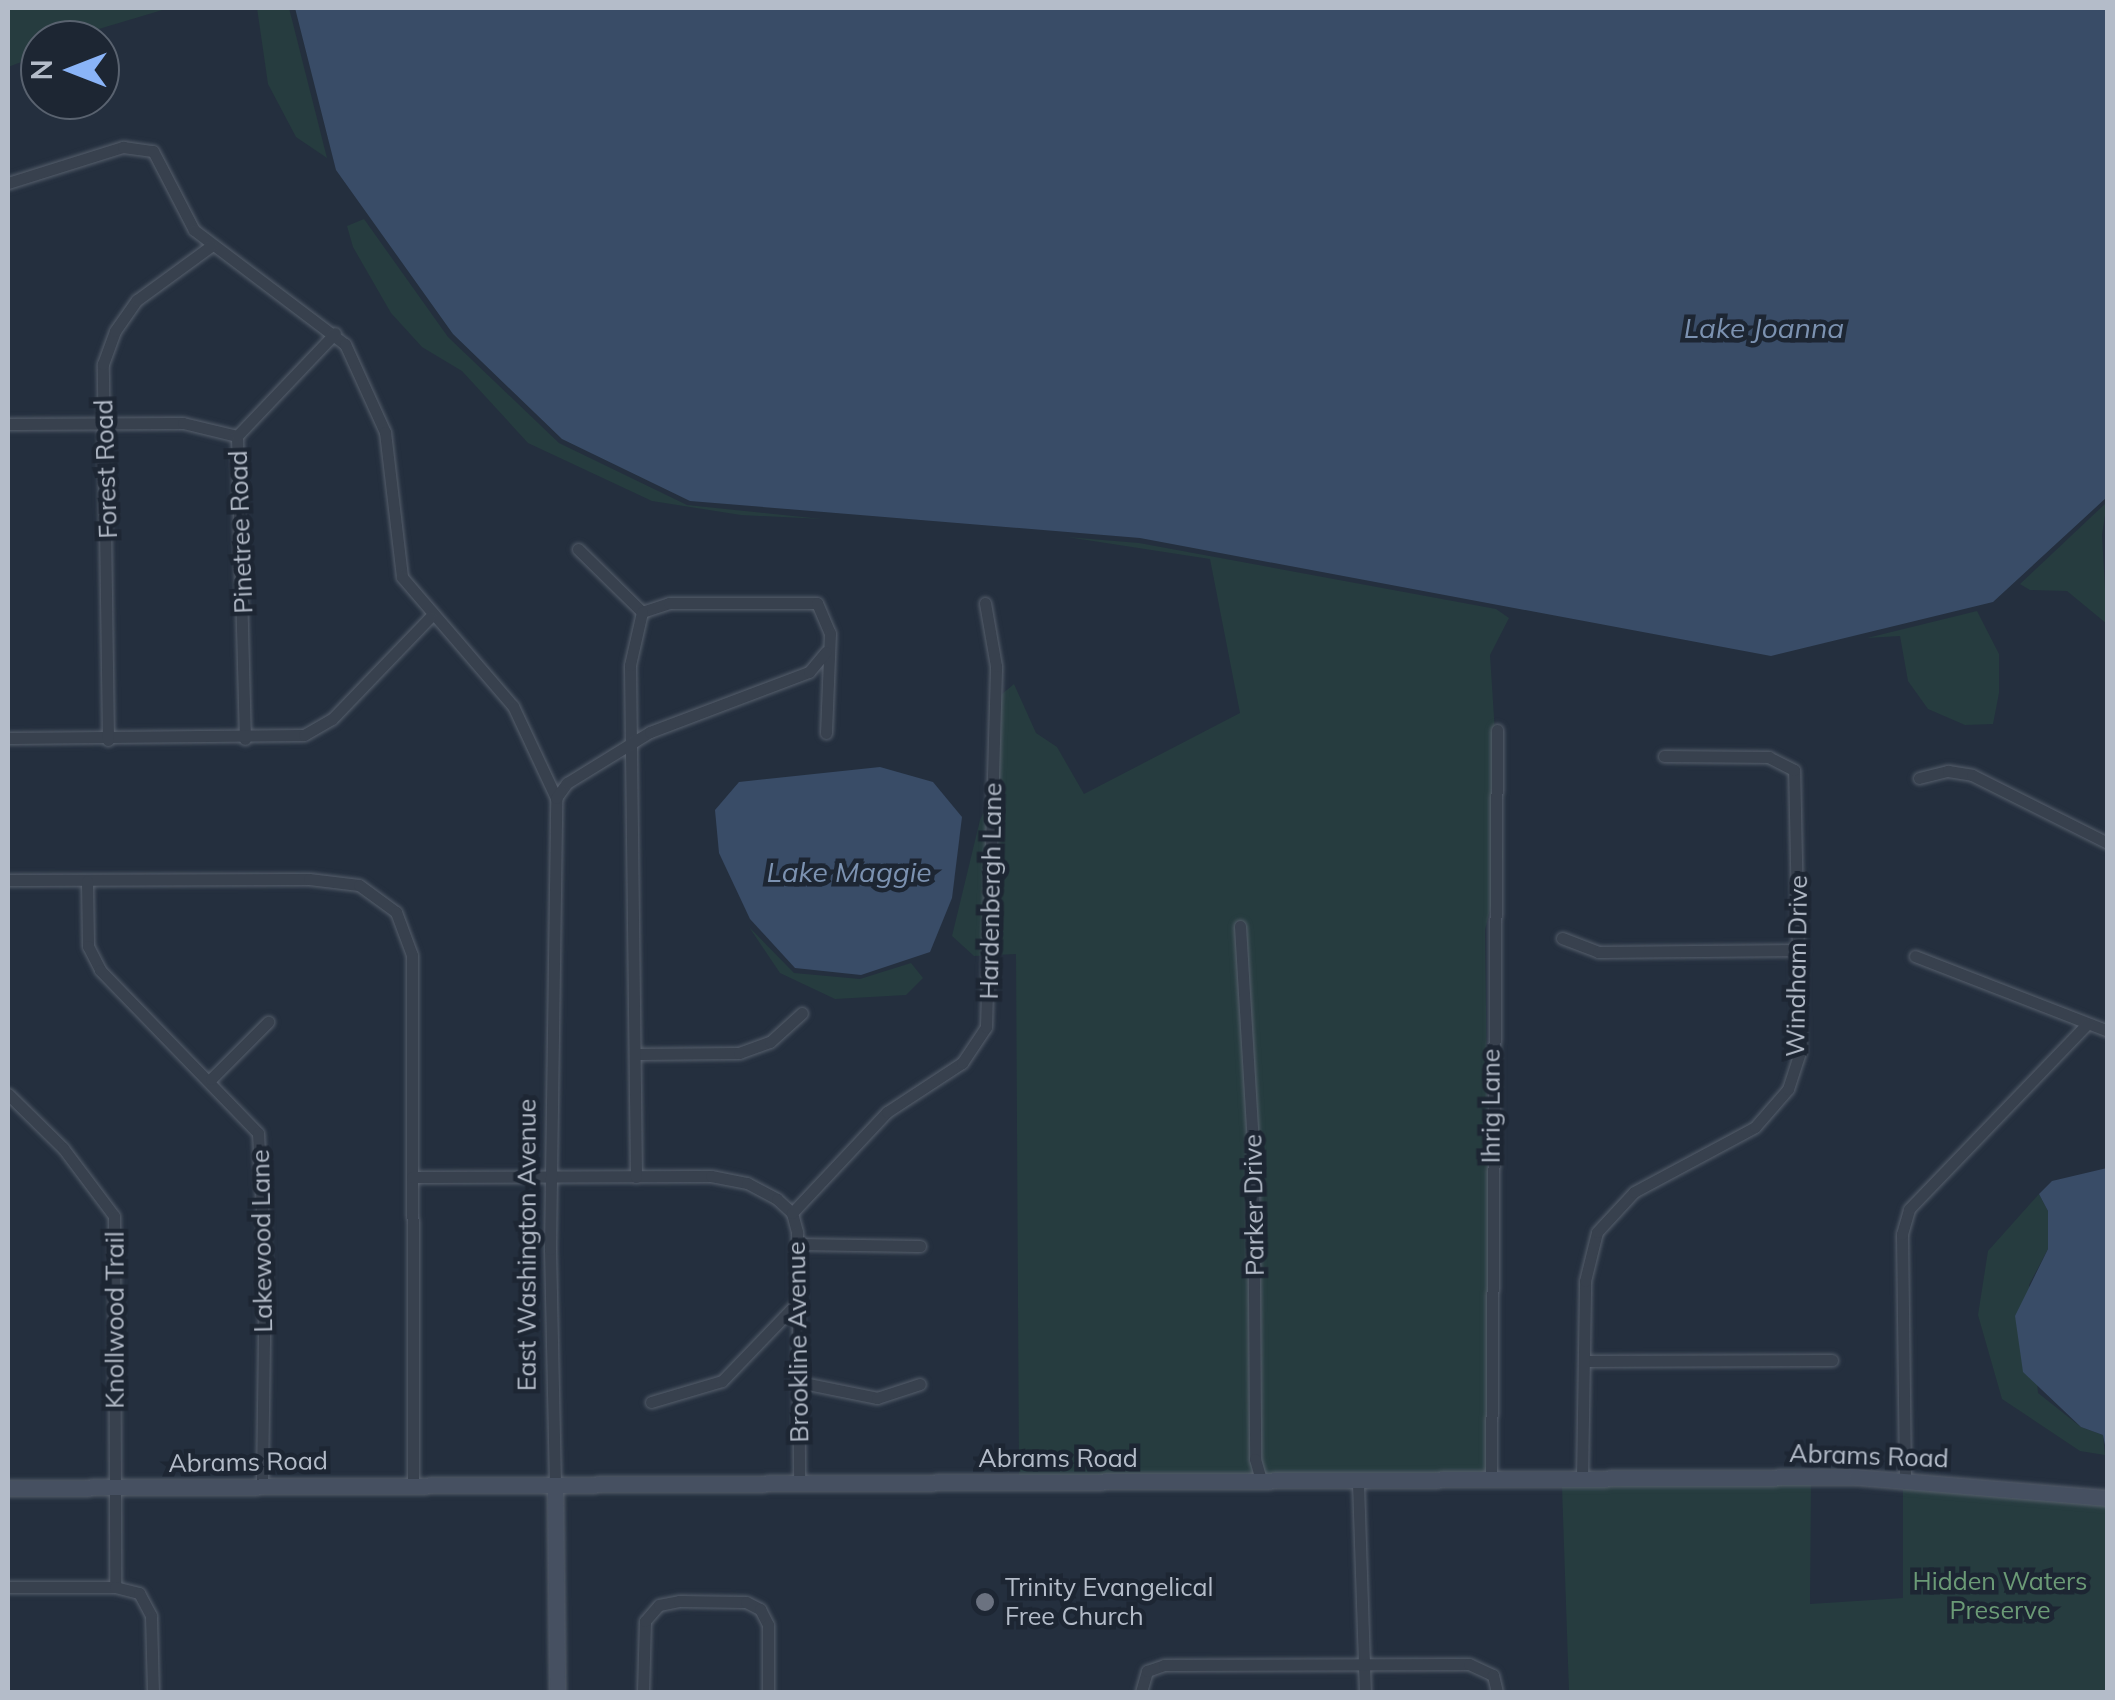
<!DOCTYPE html>
<html>
<head>
<meta charset="utf-8">
<style>
	body { margin:0 }
	#map { position:relative; width:2115px; height:1700px; overflow:hidden; background:#242f3e; font-family:Mulish,sans-serif }
	div>[style] { position:absolute }
	[style*='--x'] { left:calc(var(--x)*1px); top:calc(var(--y)*1px); width:calc(var(--w)*1px); rotate:calc(var(--a)*1deg) }
	.green>* { inset:0; background:#263c3f }
	.water>* { inset:0; background:#394c67 }
	.roads { filter:drop-shadow(0 0 2px #565f6c) drop-shadow(0 0 2px #565f6c) }
	.street>* { height:11px; margin:-5.5px; padding:0 5.5px; transform-origin:5.5px; border-radius:5.5px; background:#38414e }
	.secondary>* { height:15px; margin:-7.5px; padding:0 7.5px; transform-origin:7.5px; border-radius:7.5px; background:#465061 }
	.dots>* { width:28px; height:28px; translate:-50% -50%; box-sizing:border-box; border:5px solid #1d2633; border-radius:50% }
	span { translate:-50% -50%; white-space:nowrap; text-align:center; line-height:1.15; -webkit-text-stroke:9px #1d2633; paint-order:stroke }
	.street-label { font-size:25px; color:#b4bcc9 }
	.park-label { font-size:25px; color:#6b9a76 }
	.poi-label { font-size:25px; color:#b4bcc9 }
	.left { translate:0 -50%; text-align:left }
	.water-label { font-size:28px; color:#7c92b1; font-style:italic }
	.frame { position:absolute; inset:0; border:10px solid #b4bcc9; pointer-events:none }
	.north { position:absolute; left:20px; top:20px; width:100px; height:100px; box-sizing:border-box; background:#1d2633; border:2px solid #59626f; border-radius:50%; rotate:270deg; font-size:28px; font-weight:700; line-height:40px; text-align:center; color:#b4bcc9 }
	.north::after { content:''; display:block; margin:auto; width:35px; height:45px; background:#8ab4f8; clip-path:polygon(50% 0,100% 100%,50% 72%,0 100%) }
</style>
</head>
<body>
<div id="map">
	<div class="green">
		<i style="clip-path:polygon(8px 8px,169px 8px,62px 40px,40px 40px,40px 55px,8px 67px)"></i>
		<i style="clip-path:polygon(257px 8px,289px 8px,327px 158px,296px 137px,268px 84px)"></i>
		<i style="clip-path:polygon(364px 219px,448px 337px,559px 443px,687px 505px,822px 519px,741px 515px,652px 501px,528px 443px,462px 371px,422px 347px,391px 313px,353px 247px,347px 226px)"></i>
		<i style="clip-path:polygon(2107px 502px,2102px 535px,2107px 624px,2067px 591px,2030px 590px,2020px 584px)"></i>
		<i style="clip-path:polygon(1067px 537px,1139px 543px,1496px 609px,1509px 618px,1490px 655px,1503px 857px,1485px 930px,1492px 1476px,1019px 1477px,1016px 954px,974px 956px,952px 936px,980px 820px,994px 792px,989px 705px,1014px 684px,1036px 733px,1057px 747px,1084px 794px,1240px 713px,1210px 559px)"></i>
		<i style="clip-path:polygon(1977px 611px,1999px 654px,1999px 693px,1993px 724px,1965px 725px,1928px 709px,1908px 681px,1900px 636px,1867px 638px)"></i>
		<i style="clip-path:polygon(749px 927px,794px 973px,860px 979px,911px 963px,923px 978px,906px 995px,835px 999px,780px 973px)"></i>
		<i style="clip-path:polygon(2039px 1194px,2048px 1211px,2048px 1249px,2029px 1285px,2038px 1393px,2081px 1427px,2103px 1435px,2105px 1455px,2080px 1451px,2002px 1399px,1978px 1315px,1988px 1251px)"></i>
		<i style="clip-path:polygon(1811px 1483px,1810px 1604px,1903px 1598px,1903px 1484px,2107px 1504px,2107px 1692px,1569px 1692px,1562px 1487px)"></i>
	</div>
	<div class="water">
		<i style="clip-path:polygon(295px 8px,2107px 8px,2107px 497px,1993px 602px,1771px 656px,1140px 538px,690px 501px,562px 439px,453px 334px,336px 170px)"></i>
		<i style="clip-path:polygon(880px 767px,933px 782px,962px 817px,952px 898px,930px 952px,861px 975px,795px 968px,750px 919px,719px 853px,715px 810px,739px 782px)"></i>
		<i style="clip-path:polygon(2107px 1168px,2108px 1168px,2107px 1455px,2103px 1435px,2081px 1427px,2023px 1372px,2015px 1316px,2048px 1249px,2048px 1211px,2039px 1194px,2052px 1181px)"></i>
	</div>
	<div class="roads">
		<div class="street">
			<i style="--x:8;--y:183;--w:121;--a:-17.4"></i>
			<i style="--x:123;--y:147;--w:30;--a:8"></i>
			<i style="--x:153;--y:151;--w:89;--a:62.6"></i>
			<i style="--x:194;--y:230;--w:189;--a:37.1"></i>
			<i style="--x:345;--y:344;--w:97;--a:65.6"></i>
			<i style="--x:385;--y:432;--w:146;--a:83.3"></i>
			<i style="--x:402;--y:577;--w:170;--a:49.3"></i>
			<i style="--x:513;--y:706;--w:102;--a:64.9"></i>
			<i style="--x:8;--y:424;--w:175;--a:-0.3"></i>
			<i style="--x:183;--y:423;--w:56;--a:13.5"></i>
			<i style="--x:237;--y:436;--w:303;--a:88.5"></i>
			<i style="--x:237;--y:436;--w:142;--a:-46.4"></i>
			<i style="--x:578;--y:549;--w:90;--a:44.5"></i>
			<i style="--x:642;--y:612;--w:28;--a:-18"></i>
			<i style="--x:669;--y:603;--w:148;--a:0"></i>
			<i style="--x:817;--y:603;--w:33;--a:67"></i>
			<i style="--x:830;--y:633;--w:100;--a:92.3"></i>
			<i style="--x:8;--y:738;--w:296;--a:-0.6"></i>
			<i style="--x:304;--y:735;--w:32;--a:-30"></i>
			<i style="--x:332;--y:719;--w:141;--a:-46.1"></i>
			<i style="--x:108;--y:740;--w:376;--a:-90.8"></i>
			<i style="--x:103;--y:364;--w:35;--a:-70"></i>
			<i style="--x:115;--y:331;--w:38;--a:-55"></i>
			<i style="--x:137;--y:300;--w:92;--a:-36.1"></i>
			<i style="--x:1919;--y:778;--w:30;--a:-14"></i>
			<i style="--x:1948;--y:771;--w:24;--a:9"></i>
			<i style="--x:1972;--y:775;--w:152;--a:26.6"></i>
			<i style="--x:8;--y:880;--w:301;--a:-0.2"></i>
			<i style="--x:309;--y:879;--w:50;--a:6.8"></i>
			<i style="--x:359;--y:885;--w:46;--a:36.1"></i>
			<i style="--x:396;--y:912;--w:46;--a:69.6"></i>
			<i style="--x:412;--y:955;--w:530;--a:89.89"></i>
			<i style="--x:87;--y:881;--w:65;--a:89.1"></i>
			<i style="--x:88;--y:946;--w:27;--a:63"></i>
			<i style="--x:100;--y:970;--w:227;--a:45.9"></i>
			<i style="--x:258;--y:1133;--w:133;--a:87"></i>
			<i style="--x:265;--y:1266;--w:221;--a:90.8"></i>
			<i style="--x:1240;--y:926;--w:219;--a:86.6"></i>
			<i style="--x:1253;--y:1145;--w:314;--a:89.6"></i>
			<i style="--x:1255;--y:1459;--w:25;--a:74"></i>
			<i style="--x:1562;--y:938;--w:39;--a:21"></i>
			<i style="--x:1598;--y:952;--w:202;--a:-0.6"></i>
			<i style="--x:1915;--y:956;--w:207;--a:21.2"></i>
			<i style="--x:636;--y:1054;--w:103;--a:-0.6"></i>
			<i style="--x:739;--y:1053;--w:33;--a:-20"></i>
			<i style="--x:770;--y:1042;--w:43;--a:-42.2"></i>
			<i style="--x:211;--y:1079;--w:81;--a:-45"></i>
			<i style="--x:8;--y:1094;--w:77;--a:44.5"></i>
			<i style="--x:63;--y:1148;--w:85;--a:53.1"></i>
			<i style="--x:114;--y:1216;--w:371;--a:89.8"></i>
			<i style="--x:412;--y:1177;--w:299;--a:-0.2"></i>
			<i style="--x:711;--y:1176;--w:37;--a:11"></i>
			<i style="--x:747;--y:1183;--w:34;--a:28"></i>
			<i style="--x:777;--y:1199;--w:21;--a:43"></i>
			<i style="--x:792;--y:1213;--w:20;--a:75"></i>
			<i style="--x:797;--y:1232;--w:251;--a:89.5"></i>
			<i style="--x:636;--y:1177;--w:512;--a:-90.67"></i>
			<i style="--x:630;--y:665;--w:54;--a:-77.2"></i>
			<i style="--x:792;--y:1213;--w:139;--a:-46.8"></i>
			<i style="--x:887;--y:1112;--w:90;--a:-33.2"></i>
			<i style="--x:962;--y:1063;--w:43;--a:-56.3"></i>
			<i style="--x:986;--y:1027;--w:361;--a:-88.4"></i>
			<i style="--x:996;--y:666;--w:64;--a:-99.9"></i>
			<i style="--x:797;--y:1244;--w:123;--a:0.9"></i>
			<i style="--x:1586;--y:1361;--w:246;--a:-0.2"></i>
			<i style="--x:798;--y:1382;--w:81;--a:11.4"></i>
			<i style="--x:877;--y:1398;--w:45;--a:-18"></i>
			<i style="--x:651;--y:1402;--w:74;--a:-16.5"></i>
			<i style="--x:722;--y:1381;--w:110;--a:-46.1"></i>
			<i style="--x:1905;--y:1478;--w:244;--a:-90.7"></i>
			<i style="--x:1902;--y:1234;--w:26;--a:-74"></i>
			<i style="--x:1909;--y:1209;--w:257;--a:-46.1"></i>
			<i style="--x:1582;--y:1480;--w:199;--a:-89.1"></i>
			<i style="--x:1585;--y:1281;--w:50;--a:-76.2"></i>
			<i style="--x:1597;--y:1232;--w:54;--a:-47.2"></i>
			<i style="--x:1634;--y:1192;--w:137;--a:-28.2"></i>
			<i style="--x:1755;--y:1127;--w:50;--a:-49"></i>
			<i style="--x:1788;--y:1089;--w:40;--a:-72"></i>
			<i style="--x:1800;--y:1051;--w:281;--a:-91.2"></i>
			<i style="--x:1794;--y:770;--w:28;--a:-153"></i>
			<i style="--x:1769;--y:757;--w:105;--a:-179.5"></i>
			<i style="--x:1491;--y:1481;--w:751;--a:-89.54"></i>
			<i style="--x:1358;--y:1483;--w:209;--a:88.1"></i>
			<i style="--x:555;--y:1486;--w:237;--a:-91.2"></i>
			<i style="--x:550;--y:1249;--w:451;--a:-89.2"></i>
			<i style="--x:556;--y:798;--w:19;--a:-54"></i>
			<i style="--x:567;--y:783;--w:97;--a:-31.6"></i>
			<i style="--x:650;--y:732;--w:170;--a:-20.7"></i>
			<i style="--x:809;--y:672;--w:26;--a:-50"></i>
			<i style="--x:8;--y:1587;--w:107;--a:0"></i>
			<i style="--x:115;--y:1587;--w:25;--a:14"></i>
			<i style="--x:139;--y:1593;--w:26;--a:62"></i>
			<i style="--x:151;--y:1616;--w:76;--a:88.5"></i>
			<i style="--x:643;--y:1692;--w:71;--a:-88.4"></i>
			<i style="--x:645;--y:1621;--w:21;--a:-49"></i>
			<i style="--x:659;--y:1605;--w:20;--a:-11"></i>
			<i style="--x:679;--y:1601;--w:67;--a:0.9"></i>
			<i style="--x:746;--y:1602;--w:16;--a:27"></i>
			<i style="--x:760;--y:1609;--w:18;--a:63"></i>
			<i style="--x:768;--y:1625;--w:67;--a:90"></i>
			<i style="--x:1141;--y:1692;--w:22;--a:-74"></i>
			<i style="--x:1147;--y:1671;--w:18;--a:-19"></i>
			<i style="--x:1164;--y:1665;--w:305;--a:-0.2"></i>
			<i style="--x:1469;--y:1664;--w:26;--a:25"></i>
			<i style="--x:1493;--y:1675;--w:17;--a:77"></i>
		</div>
		<div class="secondary">
			<i style="--x:555;--y:1486;--w:206;--a:89.4"></i>
			<i style="--x:8;--y:1488;--w:1848;--a:-0.34"></i>
			<i style="--x:1856;--y:1477;--w:253;--a:4.8"></i>
		</div>
	</div>
	<div class="dots">
		<i style="left:985px;top:1602px;background:#6b7280"></i>
	</div>
	<div class="street-label">
		<span style="left:106px;top:469px;rotate:-92deg">Forest Road</span>
		<span style="left:241px;top:532px;rotate:-92deg">Pinetree Road</span>
		<span style="left:991px;top:891px;rotate:-89deg">Hardenbergh Lane</span>
		<span style="left:1797px;top:966px;rotate:-89deg">Windham Drive</span>
		<span style="left:1491px;top:1106px;rotate:-90deg">Ihrig Lane</span>
		<span style="left:1254px;top:1205px;rotate:-91deg">Parker Drive</span>
		<span style="left:262px;top:1241px;rotate:-91deg">Lakewood Lane</span>
		<span style="left:527px;top:1245px;rotate:-90deg">East Washington Avenue</span>
		<span style="left:115px;top:1320px;rotate:-90deg">Knollwood Trail</span>
		<span style="left:798px;top:1342px;rotate:-91deg">Brookline Avenue</span>
		<span style="left:1869px;top:1456px;rotate:2deg">Abrams Road</span>
		<span style="left:1058px;top:1458px">Abrams Road</span>
		<span style="left:248px;top:1462px;rotate:-1deg">Abrams Road</span>
	</div>
	<div class="park-label">
		<span style="left:2000px;top:1596px">Hidden Waters<br>Preserve</span>
	</div>
	<div class="poi-label">
		<span class="left" style="left:1005px;top:1602px">Trinity Evangelical<br>Free Church</span>
	</div>
	<div class="water-label">
		<span style="left:1764px;top:328px">Lake Joanna</span>
		<span style="left:849px;top:872px">Lake Maggie</span>
	</div>
	<div class="frame"></div>
	<div class="north">N</div>
</div>
</body>
</html>
